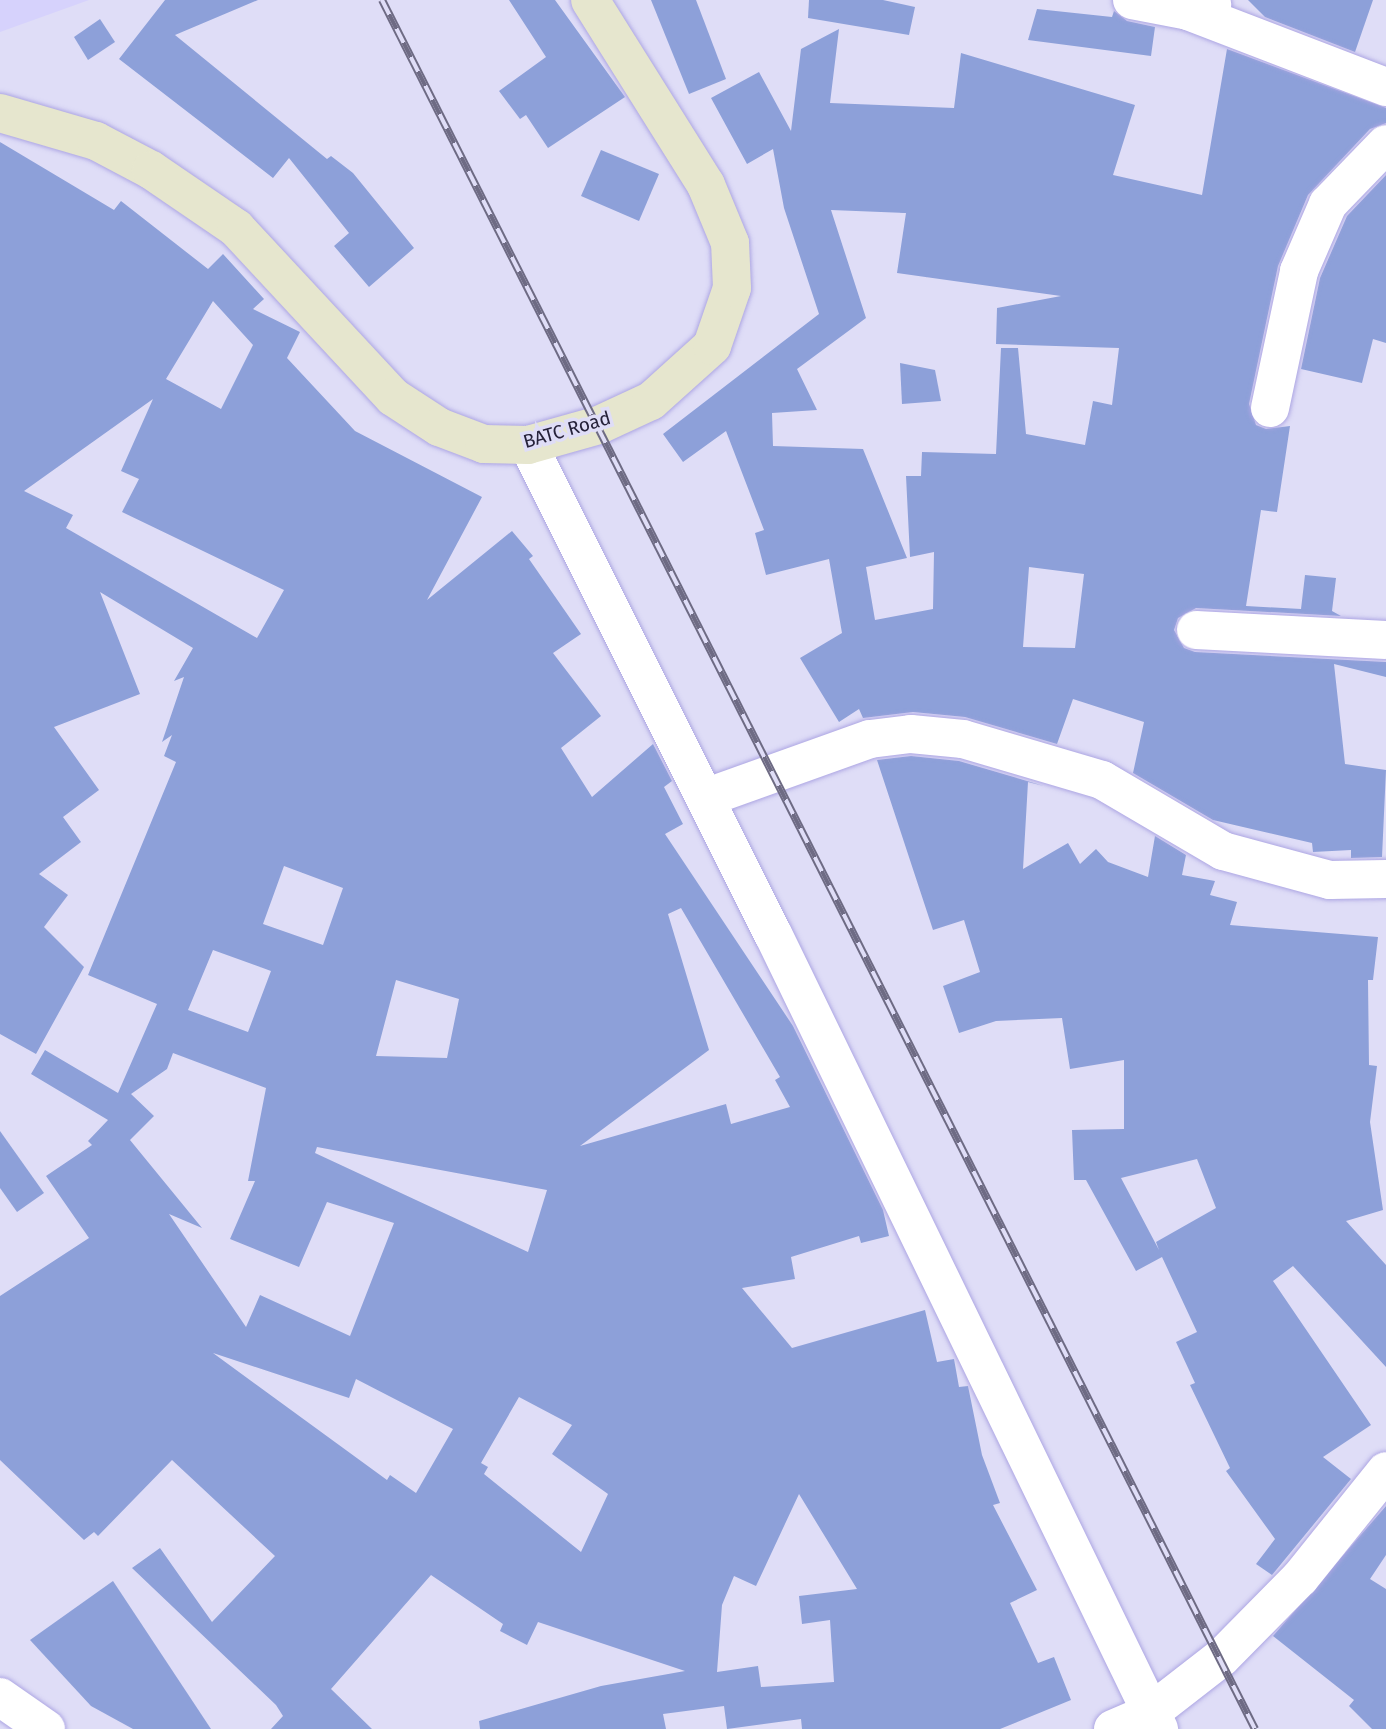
<!DOCTYPE html>
<html>
<head>
<meta charset="utf-8">
<style>
	body { margin:0 }
	#map { position:relative; width:1386px; height:1729px; overflow:hidden; background:#dfddf7; font-family:"Fira Sans",sans-serif }
	div>[style] { position:absolute }
	[style*='--x'] { left:calc(var(--x)*1px); top:calc(var(--y)*1px); width:calc(var(--w)*1px); rotate:calc(var(--a)*1deg) }
	.built>* { inset:0; background:#d6d2fc }
	.building>* { inset:0; background:#8da0d9 }
	.roads { filter:drop-shadow(0 0 2px #ada6e3) drop-shadow(0 0 2px #ada6e3) }
	.street>* { height:38px; margin:-19px; padding:0 19px; transform-origin:19px; border-radius:19px; background:#fff }
	.secondary>* { height:38px; margin:-19px; padding:0 19px; transform-origin:19px; border-radius:19px; background:#e6e6ce }
	.rail>* { height:8px; margin-top:-4px; transform-origin:0; background:repeating-linear-gradient(90deg,#dfddf7 0 16px,#6e6b84 0 32px); box-sizing:border-box; border-block:2px solid #6e6b84 }
	span { translate:-50% -50%; white-space:nowrap; text-align:center; line-height:1.15; -webkit-text-stroke:7px #dfddf7; paint-order:stroke }
	.street-label { font-size:19px; color:#26223a }
</style>
</head>
<body>
<div id="map">
	<div class="built">
		<i style="clip-path:polygon(0 0,89px 0,0 32px)"></i>
	</div>
	<div class="building">
		<i style="clip-path:polygon(165px 0,258px 0,175px 35px,327px 159px,331px 156px,353px 173px,414px 248px,369px 287px,334px 246px,349px 233px,289px 158px,273px 178px,119px 59px)"></i>
		<i style="clip-path:polygon(509px 0,555px 0,625px 97px,548px 148px,526px 115px,520px 119px,499px 91px,546px 57px)"></i>
		<i style="clip-path:polygon(651px 0,696px 0,726px 79px,689px 94px)"></i>
		<i style="clip-path:polygon(809px 0,883px 0,915px 7px,909px 35px,808px 18px)"></i>
		<i style="clip-path:polygon(1248px 0,1373px 0,1355px 52px,1265px 17px)"></i>
		<i style="clip-path:polygon(1037px 9px,1112px 17px,1114px 11px,1127px 21px,1155px 27px,1151px 56px,1028px 40px)"></i>
		<i style="clip-path:polygon(100px 19px,115px 42px,88px 60px,74px 37px)"></i>
		<i style="clip-path:polygon(evenodd,839px 29px,830px 103px,954px 108px,961px 53px,1135px 105px,1113px 175px,1202px 195px,1227px 49px,1386px 108px,1386px 123px,1370px 129px,1308px 195px,1278px 266px,1249px 404px,1256px 425px,1266px 429px,1290px 426px,1277px 512px,1261px 510px,1246px 606px,1301px 609px,1305px 575px,1336px 578px,1332px 611px,1341px 616px,1196px 608px,1178px 618px,1174px 630px,1184px 648px,1195px 652px,1386px 662px,1386px 677px,1334px 664px,1345px 764px,1386px 770px,1382px 857px,1351px 858px,1351px 850px,1313px 852px,1312px 843px,1213px 820px,1133px 773px,1144px 722px,1073px 699px,1057px 744px,965px 717px,913px 712px,863px 718px,859px 709px,839px 722px,800px 658px,842px 633px,829px 559px,766px 575px,755px 533px,764px 530px,726px 431px,683px 462px,663px 434px,819px 314px,784px 208px,773px 149px,747px 164px,711px 98px,759px 72px,791px 131px,801px 49px,839px 29px,831px 210px,906px 213px,897px 273px,1061px 296px,997px 308px,996px 344px,1119px 348px,1112px 405px,1093px 401px,1085px 445px,1026px 434px,1018px 348px,1001px 348px,996px 454px,922px 452px,921px 476px,906px 476px,910px 557px,934px 552px,933px 609px,875px 620px,866px 567px,907px 558px,863px 449px,773px 446px,772px 413px,817px 410px,797px 369px,866px 318px,831px 210px,839px 29px,1029px 567px,1084px 574px,1075px 648px,1023px 647px,1029px 567px)"></i>
		<i style="clip-path:polygon(evenodd,0 142px,114px 210px,121px 201px,208px 269px,223px 254px,264px 299px,253px 309px,300px 332px,287px 358px,355px 431px,482px 497px,427px 600px,512px 531px,533px 556px,529px 559px,581px 634px,553px 653px,601px 716px,561px 748px,592px 797px,653px 744px,672px 781px,664px 787px,683px 824px,665px 834px,793px 1026px,883px 1210px,889px 1236px,861px 1243px,859px 1236px,791px 1257px,795px 1279px,742px 1288px,792px 1348px,925px 1310px,937px 1362px,954px 1359px,959px 1387px,968px 1386px,982px 1455px,1000px 1503px,993px 1505px,1037px 1590px,1010px 1603px,1038px 1663px,1054px 1657px,1071px 1700px,1000px 1729px,802px 1729px,801px 1719px,727px 1729px,724px 1706px,663px 1714px,666px 1729px,480px 1729px,479px 1721px,601px 1686px,685px 1671px,538px 1622px,527px 1645px,500px 1631px,503px 1624px,431px 1575px,331px 1689px,372px 1729px,271px 1729px,283px 1716px,276px 1705px,132px 1568px,160px 1548px,212px 1622px,275px 1556px,172px 1460px,98px 1536px,94px 1532px,84px 1540px,0 1460px,0 1296px,89px 1238px,46px 1176px,92px 1145px,88px 1141px,108px 1120px,31px 1074px,45px 1050px,118px 1093px,157px 1004px,88px 975px,176px 762px,164px 756px,172px 735px,162px 742px,184px 677px,174px 681px,193px 648px,100px 592px,140px 694px,54px 727px,99px 790px,63px 817px,81px 842px,39px 874px,68px 895px,44px 927px,84px 967px,36px 1054px,0 1034px,0 142px,213px 301px,253px 345px,221px 409px,166px 379px,213px 301px,0 142px,153px 399px,121px 471px,139px 479px,122px 512px,284px 590px,257px 638px,66px 528px,73px 515px,24px 491px,153px 399px,0 142px,284px 866px,343px 888px,323px 945px,263px 924px,284px 866px,0 142px,681px 908px,780px 1077px,775px 1080px,790px 1107px,731px 1124px,726px 1104px,580px 1146px,709px 1050px,668px 914px,681px 908px,0 142px,213px 950px,271px 971px,248px 1032px,188px 1010px,213px 950px,0 142px,396px 980px,459px 999px,447px 1058px,376px 1056px,396px 980px,0 142px,173px 1053px,266px 1088px,248px 1181px,255px 1181px,230px 1239px,299px 1267px,327px 1202px,394px 1223px,350px 1336px,260px 1295px,246px 1327px,169px 1214px,202px 1228px,130px 1140px,154px 1116px,131px 1094px,167px 1069px,173px 1053px,0 142px,317px 1147px,547px 1190px,528px 1252px,315px 1153px,317px 1147px,0 142px,213px 1353px,349px 1398px,356px 1379px,453px 1429px,416px 1493px,390px 1475px,387px 1480px,213px 1353px,0 142px,519px 1397px,572px 1425px,552px 1454px,608px 1494px,581px 1552px,484px 1474px,488px 1467px,481px 1463px,519px 1397px,0 142px,799px 1494px,857px 1589px,799px 1596px,802px 1624px,830px 1620px,834px 1682px,761px 1687px,758px 1666px,717px 1672px,722px 1605px,734px 1576px,756px 1586px,799px 1494px)"></i>
		<i style="clip-path:polygon(601px 150px,659px 174px,639px 221px,581px 196px)"></i>
		<i style="clip-path:polygon(1386px 175px,1386px 343px,1373px 339px,1362px 383px,1301px 369px,1320px 278px,1347px 216px)"></i>
		<i style="clip-path:polygon(900px 363px,935px 370px,941px 401px,902px 404px)"></i>
		<i style="clip-path:polygon(evenodd,911px 756px,959px 761px,1044px 786px,1028px 782px,1023px 869px,1068px 843px,1080px 864px,1096px 849px,1108px 862px,1148px 877px,1155px 836px,1186px 855px,1182px 875px,1215px 881px,1210px 895px,1237px 902px,1230px 925px,1378px 937px,1373px 980px,1368px 980px,1369px 1065px,1377px 1066px,1370px 1122px,1383px 1210px,1346px 1221px,1386px 1265px,1386px 1367px,1293px 1266px,1273px 1281px,1371px 1425px,1323px 1457px,1351px 1479px,1272px 1575px,1256px 1564px,1275px 1539px,1226px 1471px,1230px 1468px,1190px 1385px,1195px 1383px,1176px 1342px,1197px 1332px,1162px 1257px,1136px 1271px,1086px 1180px,1074px 1180px,1072px 1130px,1124px 1129px,1124px 1060px,1070px 1069px,1062px 1018px,996px 1021px,959px 1033px,943px 986px,980px 972px,964px 920px,933px 930px,877px 760px,911px 756px,1197px 1159px,1216px 1208px,1156px 1242px,1159px 1250px,1121px 1178px,1197px 1159px)"></i>
		<i style="clip-path:polygon(0 1131px,44px 1193px,17px 1212px,0 1188px)"></i>
		<i style="clip-path:polygon(1386px 1506px,1386px 1555px,1370px 1579px,1386px 1589px,1386px 1729px,1372px 1729px,1349px 1706px,1354px 1700px,1273px 1636px)"></i>
		<i style="clip-path:polygon(113px 1581px,211px 1729px,133px 1729px,91px 1706px,30px 1640px)"></i>
	</div>
	<div class="roads">
		<div class="street">
			<i style="--x:1132;--y:0;--w:57;--a:11.1"></i>
			<i style="--x:1188;--y:11;--w:25;--a:-14"></i>
			<i style="--x:1188;--y:11;--w:212;--a:21"></i>
			<i style="--x:1270;--y:408;--w:140;--a:-78"></i>
			<i style="--x:1299;--y:271;--w:73;--a:-66.6"></i>
			<i style="--x:1328;--y:204;--w:83;--a:-46"></i>
			<i style="--x:528;--y:445;--w:547;--a:63.39"></i>
			<i style="--x:773;--y:934;--w:884;--a:64.1"></i>
			<i style="--x:1196;--y:630;--w:190;--a:3"></i>
			<i style="--x:705;--y:798;--w:175;--a:-19.7"></i>
			<i style="--x:870;--y:739;--w:41;--a:-7"></i>
			<i style="--x:911;--y:734;--w:52;--a:5.5"></i>
			<i style="--x:963;--y:739;--w:145;--a:16.4"></i>
			<i style="--x:1102;--y:780;--w:140;--a:30.4"></i>
			<i style="--x:1223;--y:851;--w:111;--a:15.2"></i>
			<i style="--x:1330;--y:880;--w:56;--a:-1"></i>
			<i style="--x:0;--y:1697;--w:56;--a:34.8"></i>
			<i style="--x:1113;--y:1729;--w:40;--a:-23.4"></i>
			<i style="--x:1150;--y:1713;--w:90;--a:-37.8"></i>
			<i style="--x:1221;--y:1658;--w:112;--a:-45.4"></i>
			<i style="--x:1300;--y:1578;--w:137;--a:-51.2"></i>
		</div>
		<div class="secondary">
			<i style="--x:0;--y:113;--w:100;--a:16.3"></i>
			<i style="--x:96;--y:141;--w:62;--a:27.8"></i>
			<i style="--x:151;--y:170;--w:103;--a:34.3"></i>
			<i style="--x:236;--y:228;--w:231;--a:47.1"></i>
			<i style="--x:393;--y:397;--w:55;--a:33.1"></i>
			<i style="--x:439;--y:427;--w:48;--a:20.7"></i>
			<i style="--x:484;--y:444;--w:44;--a:1.3"></i>
			<i style="--x:528;--y:445;--w:74;--a:-15.7"></i>
			<i style="--x:599;--y:425;--w:57;--a:-24.8"></i>
			<i style="--x:651;--y:401;--w:82;--a:-42"></i>
			<i style="--x:712;--y:346;--w:61;--a:-71"></i>
			<i style="--x:732;--y:288;--w:45;--a:-92.5"></i>
			<i style="--x:730;--y:243;--w:63;--a:-112.5"></i>
			<i style="--x:706;--y:185;--w:218;--a:-122.1"></i>
		</div>
	</div>
	<div class="rail">
		<i style="--x:382;--y:0;--w:1937;--a:63.21"></i>
	</div>
	<div class="street-label">
		<span style="left:567px;top:430px;rotate:-16deg">BATC Road</span>
	</div>
</div>
</body>
</html>
